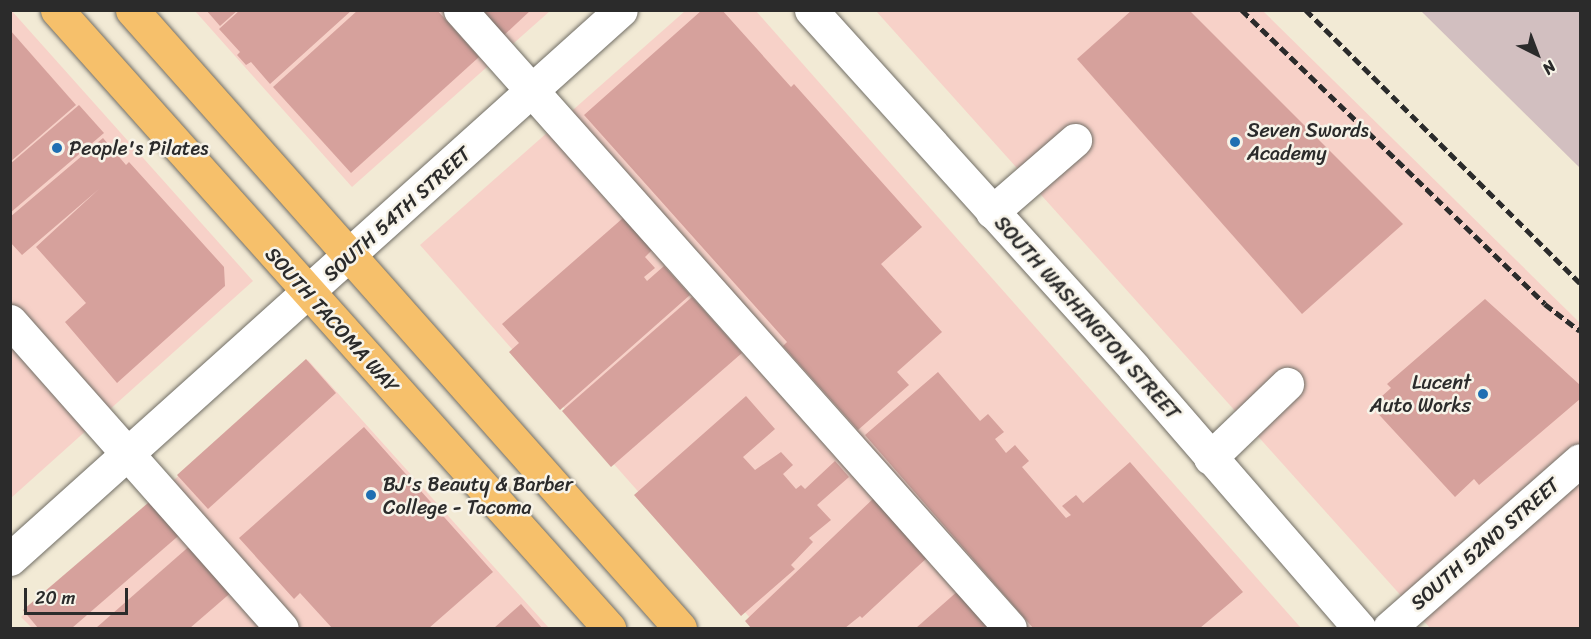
<!DOCTYPE html>
<html>
<head>
<meta charset="utf-8">
<style>
	body { margin:0 }
	#map { position:relative; width:1591px; height:639px; overflow:hidden; background:#f2ead5; font-family:Sriracha,sans-serif }
	div>[style] { position:absolute }
	[style*='--x'] { left:calc(var(--x)*1px); top:calc(var(--y)*1px); width:calc(var(--w)*1px); rotate:calc(var(--a)*1deg) }
	.built>* { inset:0; background:#f7d1c8 }
	.industrial>* { inset:0; background:#d2bfc0 }
	.building>* { inset:0; background:#d6a19c }
	.roads { filter:drop-shadow(0 0 2px #716e66) drop-shadow(0 0 2px #716e66) }
	.minor>* { height:33px; margin:-16.5px; padding:0 16.5px; transform-origin:16.5px; border-radius:16.5px; background:#fff }
	.major>* { height:33px; margin:-16.5px; padding:0 16.5px; transform-origin:16.5px; border-radius:16.5px; background:#f6c06b }
	.rail>* { height:4.5px; margin-top:-2.25px; transform-origin:0; background:repeating-linear-gradient(90deg,#2b2b2b 0 9px,transparent 0 13.5px) }
	.dots>* { width:16px; height:16px; translate:-50% -50%; box-sizing:border-box; border:3px solid #f7f3e8; border-radius:50% }
	span { translate:-50% -50%; white-space:nowrap; text-align:center; line-height:1.15; -webkit-text-stroke:5px #f7f3e8; paint-order:stroke }
	.poi-label { font-size:20px; color:#2b2b2b }
	.left { translate:0 -50%; text-align:left }
	.right { translate:-100% -50%; text-align:right }
	.street-label { font-size:20px; color:#2b2b2b }
	.frame { position:absolute; inset:0; border:12px solid #2b2b2b; pointer-events:none }
	.north { position:absolute; left:1507px; top:24px; width:60px; height:60px; -webkit-text-stroke:4px #f7f3e8; paint-order:stroke; rotate:138deg; font-size:16px; font-weight:700; line-height:24px; text-align:center; color:#2b2b2b }
	.north::after { content:''; display:block; margin:auto; width:21px; height:27px; background:#2b2b2b; clip-path:polygon(50% 0,100% 100%,50% 72%,0 100%) }
	.scale { position:absolute; left:24px; top:588px; width:104px; height:27px; box-sizing:border-box; border:3px solid #2b2b2b; border-top:0; padding-left:8px; font-size:18px; line-height:21px; white-space:nowrap; color:#2b2b2b; -webkit-text-stroke:4px #f7f3e8; paint-order:stroke }
</style>
</head>
<body>
<div id="map">
	<div class="built">
		<i style="clip-path:polygon(11px 10px,253px 281px,11px 498px,10px 11px)"></i>
		<i style="clip-path:polygon(195px 11px,550px 11px,352px 187px)"></i>
		<i style="clip-path:polygon(685px 11px,756px 11px,1301px 628px,759px 628px,420px 245px)"></i>
		<i style="clip-path:polygon(876px 11px,1263px 11px,1580px 323px,1580px 628px,1430px 628px)"></i>
		<i style="clip-path:polygon(308px 360px,549px 628px,32px 628px,21px 617px)"></i>
	</div>
	<div class="industrial">
		<i style="clip-path:polygon(1421px 11px,1580px 11px,1580px 168px)"></i>
	</div>
	<div class="building">
		<i style="clip-path:polygon(206px 10px,238px 10px,220px 26px)"></i>
		<i style="clip-path:polygon(240px 10px,352px 10px,270px 84px,251px 62px,246px 65px,237px 55px,240px 52px,219px 29px)"></i>
		<i style="clip-path:polygon(358px 10px,437px 10px,479px 57px,351px 173px,273px 87px)"></i>
		<i style="clip-path:polygon(479px 10px,531px 10px,502px 37px)"></i>
		<i style="clip-path:polygon(702px 10px,722px 10px,791px 87px,794px 84px,922px 227px,881px 264px,942px 332px,897px 372px,909px 385px,858px 430px,783px 346px,787px 342px,584px 115px)"></i>
		<i style="clip-path:polygon(1132px 10px,1189px 10px,1403px 224px,1302px 314px,1077px 59px)"></i>
		<i style="clip-path:polygon(10px 30px,76px 105px,10px 162px)"></i>
		<i style="clip-path:polygon(79px 105px,104px 133px,10px 213px,10px 164px)"></i>
		<i style="clip-path:polygon(103px 138px,126px 165px,129px 162px,224px 267px,225px 286px,117px 383px,65px 322px,86px 303px,36px 247px,99px 189px,22px 255px,10px 242px,10px 217px)"></i>
		<i style="clip-path:polygon(623px 218px,652px 250px,645px 257px,655px 268px,644px 277px,647px 281px,664px 266px,690px 295px,560px 410px,509px 352px,519px 343px,502px 324px)"></i>
		<i style="clip-path:polygon(692px 297px,742px 353px,611px 467px,562px 411px)"></i>
		<i style="clip-path:polygon(1485px 299px,1580px 385px,1580px 399px,1479px 485px,1474px 479px,1455px 497px,1371px 406px,1391px 388px,1387px 384px)"></i>
		<i style="clip-path:polygon(306px 359px,336px 393px,208px 509px,177px 475px)"></i>
		<i style="clip-path:polygon(938px 372px,980px 421px,988px 414px,1004px 432px,995px 439px,1006px 453px,1015px 445px,1029px 461px,1022px 467px,1066px 518px,1071px 515px,1062px 506px,1076px 495px,1083px 503px,1130px 462px,1243px 592px,1200px 628px,1033px 628px,865px 435px)"></i>
		<i style="clip-path:polygon(746px 396px,775px 429px,743px 457px,755px 470px,781px 452px,793px 465px,783px 474px,796px 489px,801px 485px,805px 489px,835px 461px,849px 477px,817px 505px,831px 520px,809px 538px,813px 542px,791px 565px,795px 569px,741px 616px,634px 495px)"></i>
		<i style="clip-path:polygon(364px 427px,493px 572px,429px 628px,332px 628px,300px 593px,294px 599px,239px 538px)"></i>
		<i style="clip-path:polygon(876px 496px,930px 555px,862px 618px,860px 616px,845px 628px,751px 628px,745px 621px)"></i>
		<i style="clip-path:polygon(155px 497px,184px 531px,72px 628px,38px 628px,23px 610px)"></i>
		<i style="clip-path:polygon(193px 543px,234px 590px,190px 628px,96px 628px)"></i>
		<i style="clip-path:polygon(959px 590px,993px 628px,916px 628px)"></i>
		<i style="clip-path:polygon(521px 604px,542px 628px,494px 628px)"></i>
	</div>
	<div class="roads">
		<div class="minor">
			<i style="--x:460;--y:10;--w:827;--a:48.33"></i>
			<i style="--x:811;--y:10;--w:482;--a:47.9"></i>
			<i style="--x:1134;--y:368;--w:344;--a:49.1"></i>
			<i style="--x:992;--y:212;--w:110;--a:-40.9"></i>
			<i style="--x:10;--y:321;--w:410;--a:48.5"></i>
			<i style="--x:1210;--y:458;--w:107;--a:-43.9"></i>
			<i style="--x:10;--y:559;--w:821;--a:-41.94"></i>
			<i style="--x:1389;--y:628;--w:254;--a:-41.3"></i>
		</div>
		<div class="major">
			<i style="--x:57;--y:10;--w:829;--a:48.23"></i>
			<i style="--x:132;--y:10;--w:826;--a:48.44"></i>
		</div>
	</div>
	<div class="rail">
		<i style="--x:1242;--y:10;--w:422;--a:44.1"></i>
		<i style="--x:1545;--y:304;--w:44;--a:37.6"></i>
		<i style="--x:1306;--y:10;--w:387;--a:44.9"></i>
	</div>
	<div class="dots">
		<i style="left:1235px;top:142px;background:#1f6fb2"></i>
		<i style="left:57px;top:148px;background:#1f6fb2"></i>
		<i style="left:1483px;top:394px;background:#1f6fb2"></i>
		<i style="left:371px;top:495px;background:#1f6fb2"></i>
	</div>
	<div class="poi-label">
		<span class="left" style="left:1247px;top:142px">Seven Swords<br>Academy</span>
		<span class="left" style="left:69px;top:148px">People's Pilates</span>
		<span class="right" style="left:1471px;top:394px">Lucent<br>Auto Works</span>
		<span class="left" style="left:383px;top:496px">BJ's Beauty &amp; Barber<br>College - Tacoma</span>
	</div>
	<div class="street-label">
		<span style="left:397px;top:214px;rotate:-42deg">SOUTH 54TH STREET</span>
		<span style="left:1087px;top:318px;rotate:48deg">SOUTH WASHINGTON STREET</span>
		<span style="left:332px;top:320px;rotate:48deg">SOUTH TACOMA WAY</span>
		<span style="left:1485px;top:544px;rotate:-41deg">SOUTH 52ND STREET</span>
	</div>
	<div class="frame"></div>
	<div class="north">N</div>
	<div class="scale">20 m</div>
</div>
</body>
</html>
